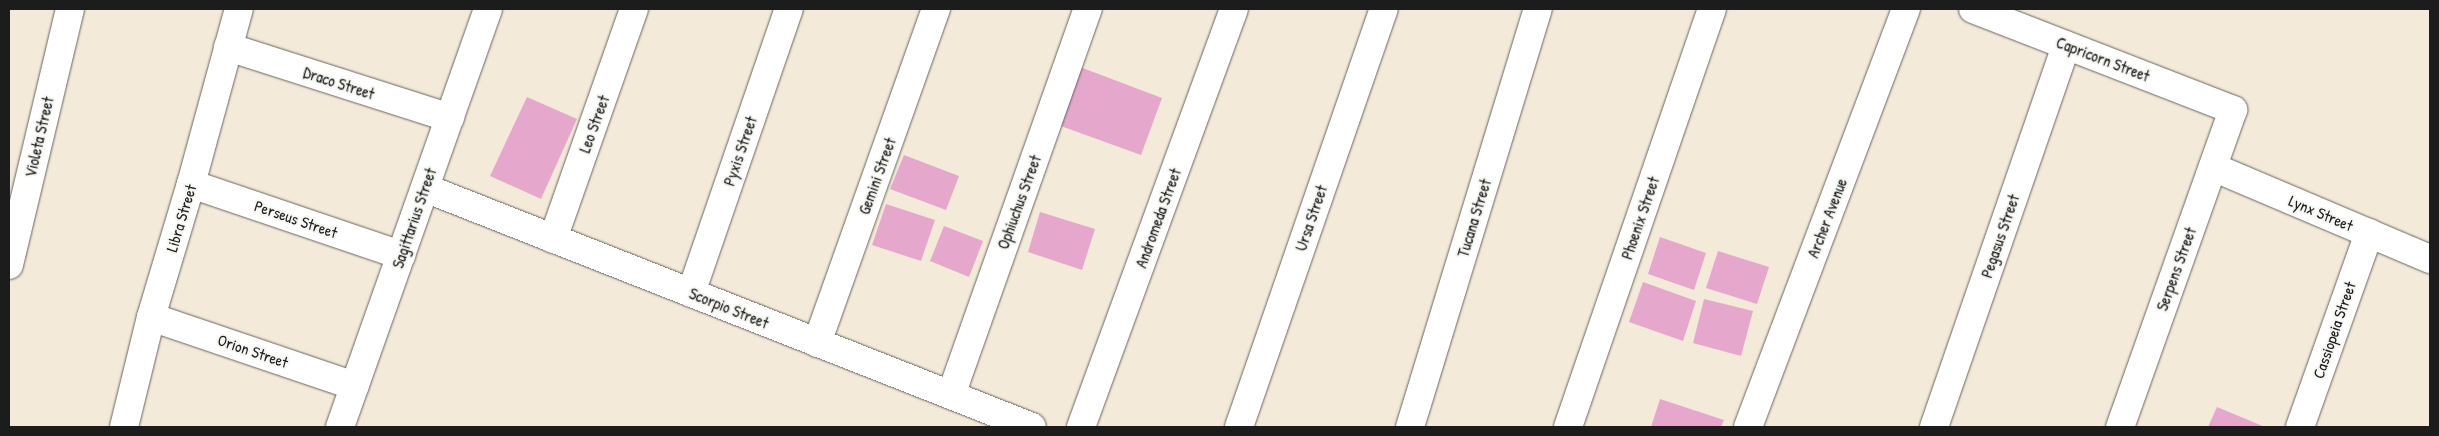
<!DOCTYPE html>
<html>
<head>
<meta charset="utf-8">
<style>
	body { margin:0 }
	#map { position:relative; width:2439px; height:436px; overflow:hidden; background:#f4eada; font-family:"Patrick Hand",sans-serif }
	div>[style] { position:absolute }
	[style*='--x'] { left:calc(var(--x)*1px); top:calc(var(--y)*1px); width:calc(var(--w)*1px); rotate:calc(var(--a)*1deg) }
	.building>* { inset:0; background:#e6a7cd }
	.roads { filter:drop-shadow(0 0 1px #68645e) drop-shadow(0 0 1px #68645e) }
	.street>* { height:28px; margin:-14px; padding:0 14px; transform-origin:14px; border-radius:14px; background:#fff }
	span { translate:-50% -50%; white-space:nowrap; text-align:center; line-height:1.15; -webkit-text-stroke:4px #f6f6f2; paint-order:stroke }
	.street-label { font-size:16px; color:#1c1c1c }
	.frame { position:absolute; inset:0; border:10px solid #1c1c1c; pointer-events:none }
</style>
</head>
<body>
<div id="map">
	<div class="building">
		<i style="clip-path:polygon(1080px 67px,1162px 98px,1141px 155px,1058px 125px)"></i>
		<i style="clip-path:polygon(527px 97px,577px 119px,541px 199px,490px 176px)"></i>
		<i style="clip-path:polygon(904px 155px,959px 176px,946px 210px,890px 189px)"></i>
		<i style="clip-path:polygon(886px 204px,935px 220px,921px 261px,872px 245px)"></i>
		<i style="clip-path:polygon(1040px 212px,1095px 229px,1082px 270px,1028px 252px)"></i>
		<i style="clip-path:polygon(944px 226px,983px 241px,969px 277px,930px 261px)"></i>
		<i style="clip-path:polygon(1660px 237px,1706px 253px,1694px 290px,1648px 274px)"></i>
		<i style="clip-path:polygon(1718px 251px,1769px 267px,1757px 304px,1706px 288px)"></i>
		<i style="clip-path:polygon(1643px 282px,1696px 301px,1683px 341px,1629px 322px)"></i>
		<i style="clip-path:polygon(1704px 299px,1753px 311px,1741px 356px,1693px 343px)"></i>
		<i style="clip-path:polygon(1660px 399px,1724px 420px,1721px 427px,1651px 427px)"></i>
		<i style="clip-path:polygon(2217px 407px,2265px 427px,2208px 427px)"></i>
	</div>
	<div class="roads">
		<div class="street">
			<i style="--x:1973;--y:9;--w:279;--a:21.2"></i>
			<i style="--x:2233;--y:110;--w:337;--a:109.6"></i>
			<i style="--x:228;--y:47;--w:233;--a:17.7"></i>
			<i style="--x:2213;--y:167;--w:236;--a:23"></i>
			<i style="--x:191;--y:184;--w:222;--a:18.7"></i>
			<i style="--x:425;--y:188;--w:652;--a:21.49"></i>
			<i style="--x:553;--y:239;--w:244;--a:-70.6"></i>
			<i style="--x:9;--y:265;--w:263;--a:-76.6"></i>
			<i style="--x:691;--y:293;--w:300;--a:-71"></i>
			<i style="--x:151;--y:317;--w:215;--a:18.7"></i>
			<i style="--x:817;--y:343;--w:355;--a:-70.4"></i>
			<i style="--x:951;--y:395;--w:410;--a:-70.5"></i>
			<i style="--x:124;--y:427;--w:113;--a:-76.2"></i>
			<i style="--x:151;--y:317;--w:139;--a:-73.3"></i>
			<i style="--x:191;--y:184;--w:181;--a:-74.7"></i>
			<i style="--x:340;--y:427;--w:443;--a:-70.5"></i>
			<i style="--x:1081;--y:427;--w:445;--a:-69.9"></i>
			<i style="--x:1239;--y:427;--w:442;--a:-70.9"></i>
			<i style="--x:1410;--y:427;--w:437;--a:-73"></i>
			<i style="--x:1568;--y:427;--w:442;--a:-71"></i>
			<i style="--x:1748;--y:427;--w:447;--a:-69.3"></i>
			<i style="--x:1934;--y:427;--w:404;--a:-70.9"></i>
			<i style="--x:2300;--y:427;--w:206;--a:-70.4"></i>
		</div>
	</div>
	<div class="street-label">
		<span style="left:2103px;top:59px;rotate:21deg">Capricorn Street</span>
		<span style="left:339px;top:83px;rotate:18deg">Draco Street</span>
		<span style="left:594px;top:124px;rotate:-70deg">Leo Street</span>
		<span style="left:39px;top:137px;rotate:-77deg">Violeta Street</span>
		<span style="left:740px;top:151px;rotate:-71deg">Pyxis Street</span>
		<span style="left:877px;top:176px;rotate:-70deg">Gemini Street</span>
		<span style="left:1019px;top:202px;rotate:-70deg">Ophiuchus Street</span>
		<span style="left:2321px;top:213px;rotate:23deg">Lynx Street</span>
		<span style="left:181px;top:218px;rotate:-73deg">Libra Street</span>
		<span style="left:414px;top:218px;rotate:-71deg">Sagittarius Street</span>
		<span style="left:1158px;top:218px;rotate:-70deg">Andromeda Street</span>
		<span style="left:1311px;top:218px;rotate:-71deg">Ursa Street</span>
		<span style="left:1474px;top:218px;rotate:-73deg">Tucana Street</span>
		<span style="left:1640px;top:218px;rotate:-71deg">Phoenix Street</span>
		<span style="left:1827px;top:218px;rotate:-69deg">Archer Avenue</span>
		<span style="left:296px;top:219px;rotate:19deg">Perseus Street</span>
		<span style="left:2000px;top:236px;rotate:-71deg">Pegasus Street</span>
		<span style="left:2176px;top:269px;rotate:-70deg">Serpens Street</span>
		<span style="left:729px;top:308px;rotate:22deg">Scorpio Street</span>
		<span style="left:2334px;top:330px;rotate:-71deg">Cassiopeia Street</span>
		<span style="left:253px;top:351px;rotate:19deg">Orion Street</span>
	</div>
	<div class="frame"></div>
</div>
</body>
</html>
